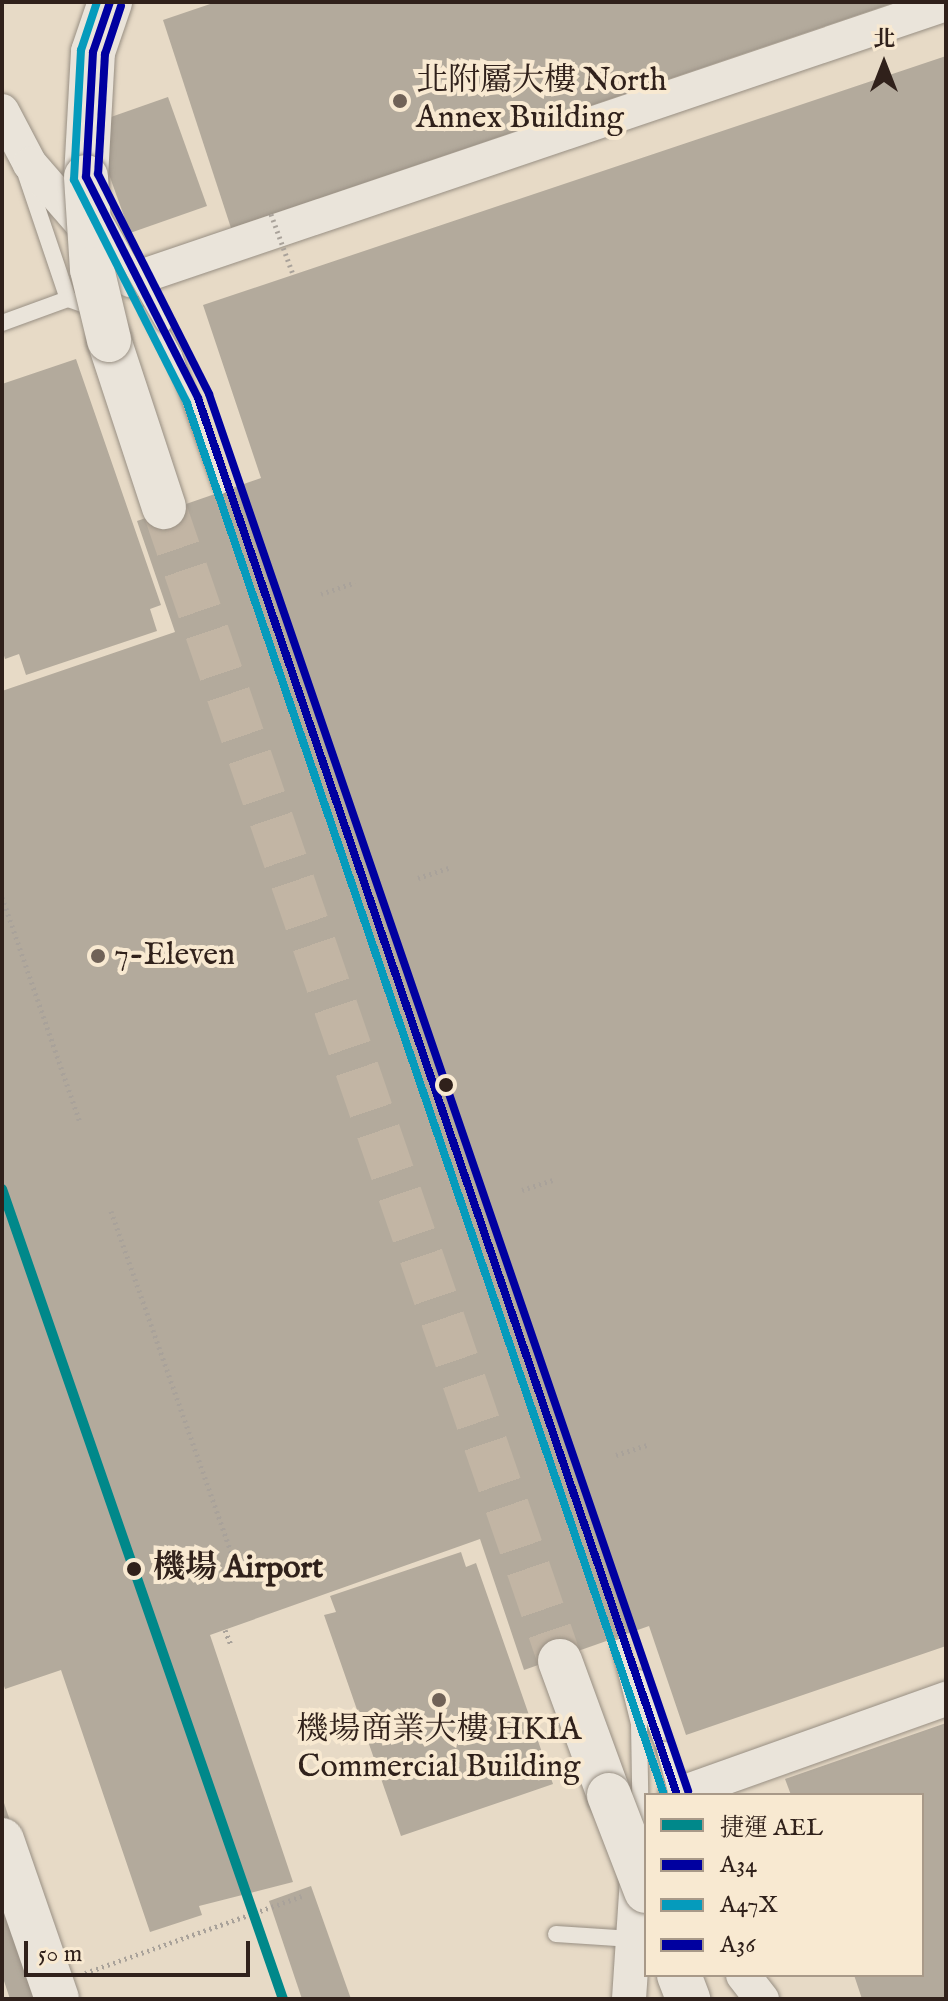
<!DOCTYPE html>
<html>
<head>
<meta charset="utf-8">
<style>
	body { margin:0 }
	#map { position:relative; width:948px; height:2001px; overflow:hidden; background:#e7dac6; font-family:"IM FELL English","Noto Serif TC",serif }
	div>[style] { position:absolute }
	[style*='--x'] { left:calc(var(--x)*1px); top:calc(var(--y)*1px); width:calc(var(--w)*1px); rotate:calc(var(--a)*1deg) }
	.building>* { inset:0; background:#b3aa9c }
	.secondary-tunnel>* { height:44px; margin-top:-22px; transform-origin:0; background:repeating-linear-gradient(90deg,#c2b5a4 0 44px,transparent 0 66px) }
	.path>* { height:5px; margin-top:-2.5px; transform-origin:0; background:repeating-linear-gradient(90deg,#a9a29a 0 2px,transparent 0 6px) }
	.roads { filter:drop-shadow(0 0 2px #988f83) drop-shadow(0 0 2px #988f83) }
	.lane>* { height:16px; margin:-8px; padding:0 8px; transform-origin:8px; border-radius:8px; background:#eae4da }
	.street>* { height:34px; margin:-17px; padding:0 17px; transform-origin:17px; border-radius:17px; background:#eae4da }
	.secondary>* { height:44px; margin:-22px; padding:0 22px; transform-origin:22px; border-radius:22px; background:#eae4da }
	.path-bridge>* { height:5px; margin-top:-2.5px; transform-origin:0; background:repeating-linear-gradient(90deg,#a9a29a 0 2px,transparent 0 6px) }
	.bridges { filter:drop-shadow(0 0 2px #988f83) drop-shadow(0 0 2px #988f83) }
	.lane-bridge>* { height:16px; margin:-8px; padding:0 8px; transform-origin:8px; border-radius:8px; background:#eae4da }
	.secondary-bridge>* { height:44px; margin:-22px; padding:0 22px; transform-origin:22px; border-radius:22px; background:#eae4da }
	.bus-1>* { height:8px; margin:-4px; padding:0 4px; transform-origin:4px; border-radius:4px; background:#0000a0 }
	.bus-2>* { height:8px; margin:-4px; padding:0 4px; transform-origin:4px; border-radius:4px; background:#059bbc }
	.bus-3>* { height:8px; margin:-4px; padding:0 4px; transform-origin:4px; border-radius:4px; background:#0000a0 }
	.metro-1>* { height:10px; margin:-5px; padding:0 5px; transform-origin:5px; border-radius:5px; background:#00888a }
	.dots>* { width:22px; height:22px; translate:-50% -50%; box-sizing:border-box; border:4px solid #f8e9d1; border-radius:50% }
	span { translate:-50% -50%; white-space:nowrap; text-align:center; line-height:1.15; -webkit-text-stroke:8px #f8e9d1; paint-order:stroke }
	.poi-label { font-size:32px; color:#30211b }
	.left { translate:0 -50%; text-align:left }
	.stop-label { font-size:32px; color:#30211b; font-weight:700 }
	.frame { position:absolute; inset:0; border:4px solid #30211b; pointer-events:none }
	.legend { position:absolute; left:644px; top:1793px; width:280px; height:184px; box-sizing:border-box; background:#f8e9d1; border:2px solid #a89988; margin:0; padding:10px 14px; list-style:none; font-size:24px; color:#30211b }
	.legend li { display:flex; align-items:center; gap:16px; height:40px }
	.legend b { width:40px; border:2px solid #a89988 }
	.north { position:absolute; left:844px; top:24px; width:80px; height:80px; -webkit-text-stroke:6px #f8e9d1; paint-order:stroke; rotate:0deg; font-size:22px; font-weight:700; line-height:32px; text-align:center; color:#30211b }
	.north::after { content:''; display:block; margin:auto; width:28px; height:36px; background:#30211b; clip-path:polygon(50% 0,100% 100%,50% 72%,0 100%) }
	.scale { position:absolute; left:24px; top:1941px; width:226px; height:36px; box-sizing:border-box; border:4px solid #30211b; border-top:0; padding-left:10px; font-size:24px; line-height:28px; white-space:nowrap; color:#30211b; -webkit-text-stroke:6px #f8e9d1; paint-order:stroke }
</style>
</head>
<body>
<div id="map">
	<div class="building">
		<i style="clip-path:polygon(216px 2px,896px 2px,231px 228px,163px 20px)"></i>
		<i style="clip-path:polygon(946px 56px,946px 1646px,686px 1735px,649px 1626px,524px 1670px,480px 1539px,210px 1635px,293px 1882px,199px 1906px,202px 1915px,150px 1932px,61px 1670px,5px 1689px,2px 1680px,2px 691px,175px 632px,137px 521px,261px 478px,203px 305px)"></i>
		<i style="clip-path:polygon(168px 97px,207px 206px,130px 233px,91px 124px)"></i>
		<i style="clip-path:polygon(76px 359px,161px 605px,150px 609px,157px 631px,26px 675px,19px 654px,5px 659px,2px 649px,2px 384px)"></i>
		<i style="clip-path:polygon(461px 1552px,466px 1567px,476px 1563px,553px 1784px,401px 1836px,324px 1615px,336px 1612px,330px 1596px)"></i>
		<i style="clip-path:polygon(946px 1723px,946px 1999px,862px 1999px,854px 1975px,922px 1975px,922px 1795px,791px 1795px,785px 1779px)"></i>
		<i style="clip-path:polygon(2px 1800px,3px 1800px,70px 1999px,10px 1999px,2px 1975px)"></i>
		<i style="clip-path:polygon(311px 1886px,351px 1999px,302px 1999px,269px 1901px)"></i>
	</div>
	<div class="secondary-tunnel">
		<i style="--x:164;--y:507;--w:1220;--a:71.06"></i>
	</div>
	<div class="path">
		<i style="--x:321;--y:594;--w:36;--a:-19"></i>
		<i style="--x:418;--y:878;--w:35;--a:-18"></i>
		<i style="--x:2;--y:897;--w:238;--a:70.9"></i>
		<i style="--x:522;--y:1190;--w:33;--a:-18"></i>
		<i style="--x:111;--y:1211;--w:394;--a:70.6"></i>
		<i style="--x:616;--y:1455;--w:33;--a:-18"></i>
		<i style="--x:225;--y:1630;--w:16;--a:68"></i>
		<i style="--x:85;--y:1973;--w:230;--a:-19.5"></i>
	</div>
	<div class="roads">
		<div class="lane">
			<i style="--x:25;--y:172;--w:134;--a:71.3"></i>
			<i style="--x:68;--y:299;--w:31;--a:19"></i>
			<i style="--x:150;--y:312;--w:49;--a:60.8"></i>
			<i style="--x:174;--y:355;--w:139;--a:70.3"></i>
			<i style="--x:2;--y:323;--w:70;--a:-20"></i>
			<i style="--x:620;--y:1647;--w:79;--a:76.1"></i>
			<i style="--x:639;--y:1724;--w:111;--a:89"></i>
			<i style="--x:639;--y:1678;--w:77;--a:70.1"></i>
			<i style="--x:556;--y:1934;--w:76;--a:3.8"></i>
		</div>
		<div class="street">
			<i style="--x:2;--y:111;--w:60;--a:62.2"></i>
			<i style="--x:30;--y:164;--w:154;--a:49"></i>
			<i style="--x:131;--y:280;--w:860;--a:-18.71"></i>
			<i style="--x:676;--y:1795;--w:287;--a:-19.6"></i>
			<i style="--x:743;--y:1975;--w:31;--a:52"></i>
			<i style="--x:629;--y:1999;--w:137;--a:-86.2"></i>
		</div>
		<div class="secondary">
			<i style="--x:86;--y:177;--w:125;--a:-86.8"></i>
			<i style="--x:93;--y:52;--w:53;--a:-71.2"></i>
			<i style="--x:109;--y:340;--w:176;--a:71.8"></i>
			<i style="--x:560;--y:1661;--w:143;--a:69.9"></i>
			<i style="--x:2;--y:1840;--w:168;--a:70.9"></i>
			<i style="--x:679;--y:1975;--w:26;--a:69"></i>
		</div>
	</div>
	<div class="path-bridge">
		<i style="--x:271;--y:214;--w:64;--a:69.9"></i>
	</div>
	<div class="bridges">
		<div class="lane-bridge">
			<i style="--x:102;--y:215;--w:125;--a:60.4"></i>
			<i style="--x:665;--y:1750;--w:47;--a:75.1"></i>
		</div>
		<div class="secondary-bridge">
			<i style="--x:86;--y:177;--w:92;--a:86.3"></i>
			<i style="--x:92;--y:269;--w:73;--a:76.5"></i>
			<i style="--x:609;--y:1795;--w:103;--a:68.9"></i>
		</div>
	</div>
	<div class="bus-1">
		<i style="--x:110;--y:2;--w:53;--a:108.8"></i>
		<i style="--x:93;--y:52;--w:125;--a:93.2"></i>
		<i style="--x:86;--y:177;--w:248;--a:63.1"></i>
		<i style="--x:198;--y:398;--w:1477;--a:71.07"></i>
	</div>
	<div class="bus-2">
		<i style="--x:97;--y:2;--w:51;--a:108.4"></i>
		<i style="--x:81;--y:50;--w:130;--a:93.1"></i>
		<i style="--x:74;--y:180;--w:250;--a:63.1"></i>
		<i style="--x:187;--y:403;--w:1471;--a:71.08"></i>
	</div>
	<div class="bus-3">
		<i style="--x:121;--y:6;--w:51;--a:108.4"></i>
		<i style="--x:105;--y:54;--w:120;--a:93.3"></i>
		<i style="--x:98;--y:174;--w:246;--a:63.2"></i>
		<i style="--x:209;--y:394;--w:1477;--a:71.07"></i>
	</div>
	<div class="metro-1">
		<i style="--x:2;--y:1189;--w:857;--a:70.87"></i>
	</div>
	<div class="dots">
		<i style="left:400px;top:101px;background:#706257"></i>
		<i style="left:98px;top:956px;background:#706257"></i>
		<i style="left:446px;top:1085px;background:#30211b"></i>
		<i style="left:134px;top:1569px;background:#30211b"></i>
		<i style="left:439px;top:1700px;background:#706257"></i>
	</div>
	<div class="poi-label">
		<span class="left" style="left:416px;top:101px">北附屬大樓 North<br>Annex Building</span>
		<span class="left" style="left:114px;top:956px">7-Eleven</span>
		<span style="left:439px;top:1750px">機場商業大樓 HKIA<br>Commercial Building</span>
	</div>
	<div class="stop-label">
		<span class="left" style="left:153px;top:1569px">機場 Airport</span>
	</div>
	<div class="frame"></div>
	<ul class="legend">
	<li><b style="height:10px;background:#00888a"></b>捷運 AEL</li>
	<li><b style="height:10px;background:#0000a0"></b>A34</li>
	<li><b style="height:10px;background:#059bbc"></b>A47X</li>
	<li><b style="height:10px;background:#0000a0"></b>A36</li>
	</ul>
	<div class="north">北</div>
	<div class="scale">50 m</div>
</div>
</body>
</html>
